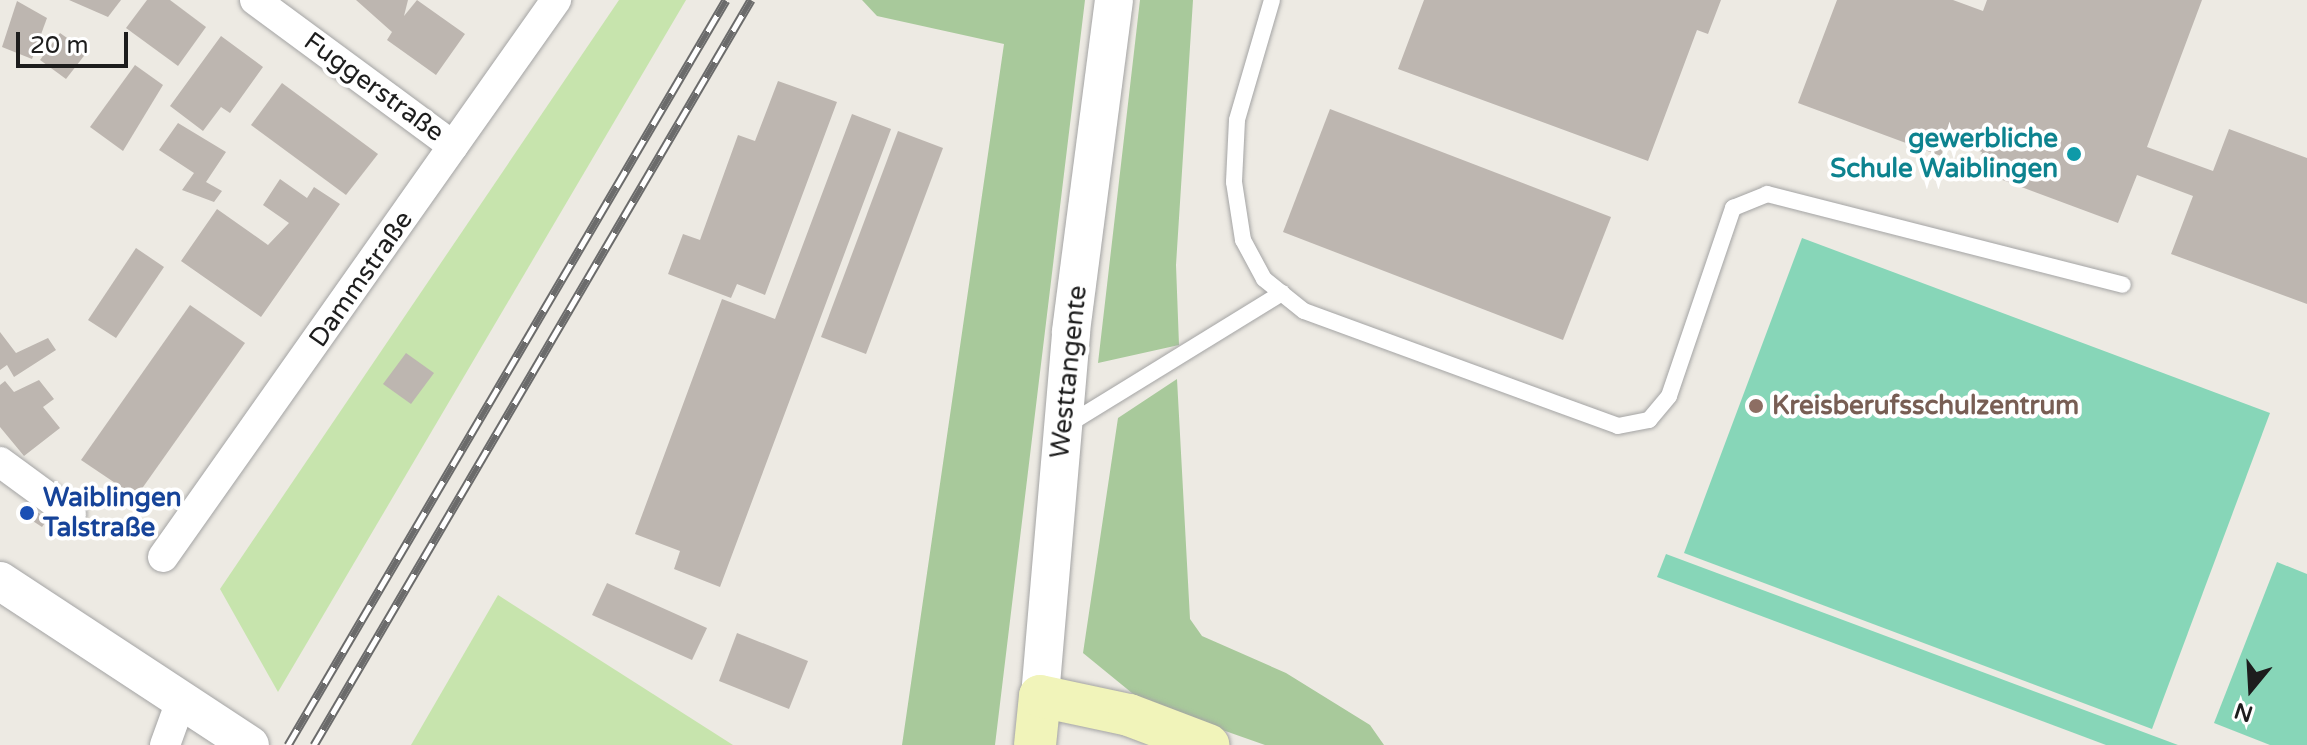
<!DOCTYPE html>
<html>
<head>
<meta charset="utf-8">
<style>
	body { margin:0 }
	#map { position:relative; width:2307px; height:745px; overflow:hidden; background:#edeae3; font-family:"Varela Round",sans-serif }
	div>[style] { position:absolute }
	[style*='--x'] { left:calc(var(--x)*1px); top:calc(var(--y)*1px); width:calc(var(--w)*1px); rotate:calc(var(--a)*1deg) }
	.grass>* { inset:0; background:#c7e4ad }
	.forest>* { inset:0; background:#a8c99b }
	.pitch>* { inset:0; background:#87d6b8 }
	.building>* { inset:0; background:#bdb6b0 }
	.roads { filter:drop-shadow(0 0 2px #a4a4a4) drop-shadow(0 0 2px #a4a4a4) }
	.service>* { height:16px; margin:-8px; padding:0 8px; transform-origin:8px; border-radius:8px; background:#fff }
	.minor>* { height:30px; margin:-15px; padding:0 15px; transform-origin:15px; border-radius:15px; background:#fff }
	.tertiary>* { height:38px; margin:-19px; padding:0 19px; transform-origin:19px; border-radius:19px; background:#fff }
	.secondary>* { height:42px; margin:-21px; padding:0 21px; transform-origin:21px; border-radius:21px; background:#f1f4ba }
	.rail>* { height:9px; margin-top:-4.5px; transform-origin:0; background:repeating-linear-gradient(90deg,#fff 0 18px,#6b6b6b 0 36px); box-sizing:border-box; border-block:2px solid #6b6b6b }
	.dots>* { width:22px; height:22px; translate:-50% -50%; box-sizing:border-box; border:4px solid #fff; border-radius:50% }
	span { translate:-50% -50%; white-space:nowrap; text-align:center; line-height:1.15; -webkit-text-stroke:8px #fff; paint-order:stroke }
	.street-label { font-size:26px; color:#1d1d1d }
	.culture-label { font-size:26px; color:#0d838f; font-weight:700 }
	.right { translate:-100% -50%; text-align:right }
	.education-label { font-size:26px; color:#785e54; font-weight:700 }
	.left { translate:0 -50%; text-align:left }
	.transit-label { font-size:26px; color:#164399; font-weight:700 }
	.north { position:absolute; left:2211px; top:649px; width:80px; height:80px; -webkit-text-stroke:6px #fff; paint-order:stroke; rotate:198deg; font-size:22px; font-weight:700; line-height:32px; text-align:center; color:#1d1d1d }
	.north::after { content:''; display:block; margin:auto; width:28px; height:36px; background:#1d1d1d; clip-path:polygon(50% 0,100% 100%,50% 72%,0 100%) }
	.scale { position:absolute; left:16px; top:32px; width:112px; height:36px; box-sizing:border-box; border:4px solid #1d1d1d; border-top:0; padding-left:10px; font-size:24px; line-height:28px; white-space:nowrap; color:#1d1d1d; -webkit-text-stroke:6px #fff; paint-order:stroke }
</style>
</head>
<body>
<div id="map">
	<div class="grass">
		<i style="clip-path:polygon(619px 0,686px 0,278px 692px,220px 589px)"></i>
		<i style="clip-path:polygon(498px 595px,733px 745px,411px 745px)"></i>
	</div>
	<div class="forest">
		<i style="clip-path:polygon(862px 0,1085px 0,995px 745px,902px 745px,1004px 44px,877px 16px)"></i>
		<i style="clip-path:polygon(1140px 0,1193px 0,1176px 265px,1179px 345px,1098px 363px)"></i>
		<i style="clip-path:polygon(1177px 379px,1190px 619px,1202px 636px,1286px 673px,1370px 725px,1384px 745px,1265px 745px,1143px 702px,1083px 653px,1118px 418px)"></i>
	</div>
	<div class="pitch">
		<i style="clip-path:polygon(1802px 238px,2270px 413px,2152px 729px,1684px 553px)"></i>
		<i style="clip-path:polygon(1666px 554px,2178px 745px,2106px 745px,1657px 577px)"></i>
		<i style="clip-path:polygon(2277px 562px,2307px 574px,2307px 745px,2270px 745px,2214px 723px)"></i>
	</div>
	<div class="building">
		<i style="clip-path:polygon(69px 0,121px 0,108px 17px)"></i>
		<i style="clip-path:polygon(147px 0,170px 0,206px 27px,178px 66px,126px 28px)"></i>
		<i style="clip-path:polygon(356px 0,408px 0,404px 16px,417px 0,465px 34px,436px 75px,387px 40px,392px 32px)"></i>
		<i style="clip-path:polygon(1424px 0,1721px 0,1708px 34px,1697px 30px,1648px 161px,1398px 69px)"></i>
		<i style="clip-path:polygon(1837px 0,1953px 0,1983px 11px,1987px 0,2202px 0,2147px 147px,2213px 171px,2229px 129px,2307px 158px,2307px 304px,2171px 254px,2193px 196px,2137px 175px,2118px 223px,1976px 170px,1982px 152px,1947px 139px,1941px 156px,1798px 103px)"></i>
		<i style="clip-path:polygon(17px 1px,47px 18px,32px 59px,2px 47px)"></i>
		<i style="clip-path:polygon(60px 33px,87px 52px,66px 79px,40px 60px)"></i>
		<i style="clip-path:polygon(221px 36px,263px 67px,230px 113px,221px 107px,203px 131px,170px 106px)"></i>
		<i style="clip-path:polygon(135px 65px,163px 85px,123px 151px,90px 127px)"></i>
		<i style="clip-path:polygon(778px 81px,837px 102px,765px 295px,737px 284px,731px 298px,668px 274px,683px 234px,700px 240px,738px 135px,755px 141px)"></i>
		<i style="clip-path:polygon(282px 83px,378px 154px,346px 195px,251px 125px)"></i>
		<i style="clip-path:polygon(1330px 109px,1611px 217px,1563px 340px,1283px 232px)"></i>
		<i style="clip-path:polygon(852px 114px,891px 129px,720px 587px,674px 569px,680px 551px,635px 534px,722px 299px,775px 319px)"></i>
		<i style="clip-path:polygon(178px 123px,226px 152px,206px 182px,222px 191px,214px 202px,182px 190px,194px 173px,159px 150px)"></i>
		<i style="clip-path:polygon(898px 131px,943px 148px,866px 354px,821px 337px)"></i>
		<i style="clip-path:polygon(280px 179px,307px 198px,314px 187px,340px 204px,261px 317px,181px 261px,217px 209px,268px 245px,289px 223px,263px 205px)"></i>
		<i style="clip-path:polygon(136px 248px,164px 267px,116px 338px,88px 320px)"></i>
		<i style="clip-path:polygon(190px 305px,245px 343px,136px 497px,81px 460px)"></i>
		<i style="clip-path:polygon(0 332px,16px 353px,48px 338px,56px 350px,14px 377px,7px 365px,0 370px)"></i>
		<i style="clip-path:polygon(406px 353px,434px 373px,411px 404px,383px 384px)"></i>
		<i style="clip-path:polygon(39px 380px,54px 399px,43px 407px,60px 428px,24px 456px,0 427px,0 385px,5px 381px,14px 392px)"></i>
		<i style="clip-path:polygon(25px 504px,48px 519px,42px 527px,19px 512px)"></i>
		<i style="clip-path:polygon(607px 583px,707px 628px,692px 660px,592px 615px)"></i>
		<i style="clip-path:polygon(737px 633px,808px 661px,789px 709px,719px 681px)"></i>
	</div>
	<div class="roads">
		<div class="service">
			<i style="--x:1272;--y:0;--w:125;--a:106.3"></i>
			<i style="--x:1237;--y:120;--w:62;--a:92.8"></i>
			<i style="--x:1234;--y:182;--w:59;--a:81.2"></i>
			<i style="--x:1243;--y:240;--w:44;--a:61.7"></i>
			<i style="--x:1264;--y:279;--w:51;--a:38.7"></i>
			<i style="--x:1304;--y:311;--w:334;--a:20.1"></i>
			<i style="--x:1618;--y:426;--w:32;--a:-11"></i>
			<i style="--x:1649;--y:420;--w:31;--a:-50"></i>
			<i style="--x:1669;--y:396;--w:199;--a:-71.2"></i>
			<i style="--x:1733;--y:208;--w:37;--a:-22"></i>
			<i style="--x:1767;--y:194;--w:367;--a:14.3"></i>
			<i style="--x:1064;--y:427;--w:256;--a:-31.6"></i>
		</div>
		<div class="minor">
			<i style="--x:255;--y:0;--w:246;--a:36.4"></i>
			<i style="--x:0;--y:462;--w:88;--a:36.2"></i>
			<i style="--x:163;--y:557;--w:682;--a:-54.79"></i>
			<i style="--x:165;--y:745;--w:50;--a:-70.1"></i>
		</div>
		<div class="tertiary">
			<i style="--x:0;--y:581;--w:299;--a:33.3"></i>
			<i style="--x:1040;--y:696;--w:366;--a:-85.1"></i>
			<i style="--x:1071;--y:331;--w:334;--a:-82.6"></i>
		</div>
		<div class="secondary">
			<i style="--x:1035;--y:745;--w:49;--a:-84.2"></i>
			<i style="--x:1040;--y:696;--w:91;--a:12.1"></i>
			<i style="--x:1129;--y:715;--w:85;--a:20.8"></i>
		</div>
	</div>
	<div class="rail">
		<i style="--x:288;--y:745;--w:864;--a:-59.55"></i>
		<i style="--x:314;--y:745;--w:864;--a:-59.61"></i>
	</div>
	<div class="dots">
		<i style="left:2074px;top:154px;background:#0f9aa8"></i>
		<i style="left:1756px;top:406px;background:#8d6e63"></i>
		<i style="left:27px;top:513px;background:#1a4fb4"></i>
	</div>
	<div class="street-label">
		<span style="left:374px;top:87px;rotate:36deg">Fuggerstraße</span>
		<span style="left:361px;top:279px;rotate:-55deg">Dammstraße</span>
		<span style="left:1069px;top:372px;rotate:-84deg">Westtangente</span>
	</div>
	<div class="culture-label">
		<span class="right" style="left:2058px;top:154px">gewerbliche<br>Schule Waiblingen</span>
	</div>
	<div class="education-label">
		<span class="left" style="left:1772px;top:406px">Kreisberufsschulzentrum</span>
	</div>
	<div class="transit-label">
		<span class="left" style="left:43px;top:513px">Waiblingen<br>Talstraße</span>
	</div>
	<div class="north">N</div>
	<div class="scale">20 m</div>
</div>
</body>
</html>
